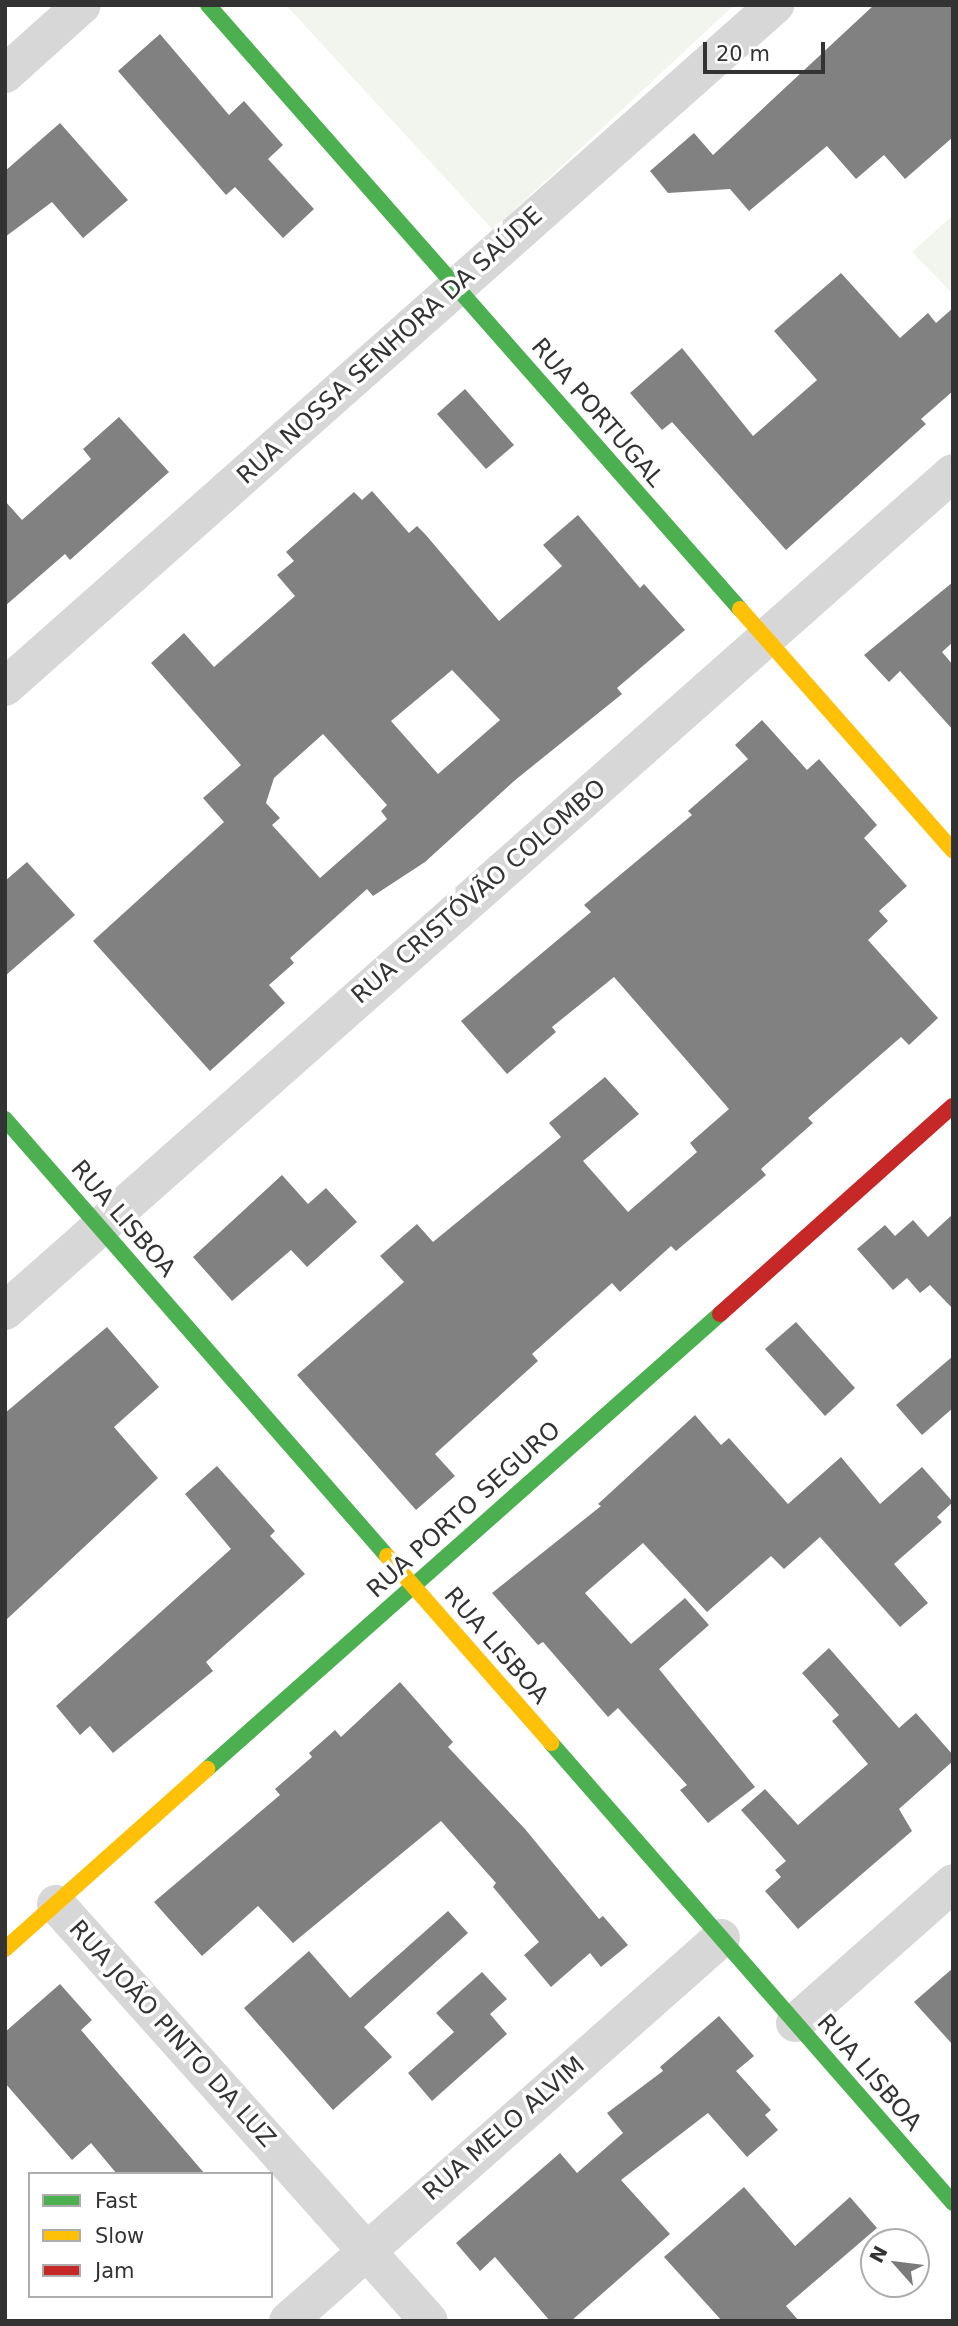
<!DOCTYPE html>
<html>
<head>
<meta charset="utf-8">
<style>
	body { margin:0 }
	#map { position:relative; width:958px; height:2326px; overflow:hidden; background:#fff; font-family:"DejaVu Sans",sans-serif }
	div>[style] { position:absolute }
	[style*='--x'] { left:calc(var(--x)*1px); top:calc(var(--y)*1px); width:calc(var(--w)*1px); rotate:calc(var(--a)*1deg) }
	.green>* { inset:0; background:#f1f5ed }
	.building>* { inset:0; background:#818181 }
	.street>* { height:38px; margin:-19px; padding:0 19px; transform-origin:19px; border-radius:19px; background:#d7d7d7 }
	.fast>* { height:16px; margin:-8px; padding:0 8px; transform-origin:8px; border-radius:8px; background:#4caf50 }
	.slow>* { height:16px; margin:-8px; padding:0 8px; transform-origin:8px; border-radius:8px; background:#ffc107 }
	.jam>* { height:16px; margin:-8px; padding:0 8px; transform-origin:8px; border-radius:8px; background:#c62828 }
	span { translate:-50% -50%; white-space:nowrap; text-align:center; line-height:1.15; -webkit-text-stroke:7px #fff; paint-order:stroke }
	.street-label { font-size:24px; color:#333 }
	.frame { position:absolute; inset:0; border:7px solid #333; pointer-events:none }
	.legend { position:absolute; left:28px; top:2172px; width:245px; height:126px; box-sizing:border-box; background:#fff; border:2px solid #adadad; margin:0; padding:9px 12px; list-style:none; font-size:21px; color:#333 }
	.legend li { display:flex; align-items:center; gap:14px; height:35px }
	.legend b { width:35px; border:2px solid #adadad }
	.north { position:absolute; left:860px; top:2228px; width:70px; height:70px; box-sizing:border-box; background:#fff; border:2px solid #adadad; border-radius:50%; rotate:298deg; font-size:19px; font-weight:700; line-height:28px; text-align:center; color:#333 }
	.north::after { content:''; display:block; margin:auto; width:24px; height:32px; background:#7a7a7a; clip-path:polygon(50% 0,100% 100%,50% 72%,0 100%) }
	.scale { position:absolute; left:703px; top:42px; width:122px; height:32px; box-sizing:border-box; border:4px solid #333; border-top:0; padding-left:9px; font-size:21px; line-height:24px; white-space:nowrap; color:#333; -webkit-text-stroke:5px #fff; paint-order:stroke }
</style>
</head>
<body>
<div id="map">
	<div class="green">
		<i style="clip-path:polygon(286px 5px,734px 5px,493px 230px)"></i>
		<i style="clip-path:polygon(953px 215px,953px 294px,912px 252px)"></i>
	</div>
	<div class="building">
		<i style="clip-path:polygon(874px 5px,953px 5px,953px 137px,905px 179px,884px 155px,856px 179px,827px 146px,749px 211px,730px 189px,668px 193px,650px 171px,694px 133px,713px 155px)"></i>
		<i style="clip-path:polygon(160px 34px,229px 115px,244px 101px,283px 145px,268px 159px,314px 209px,283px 238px,235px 187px,226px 195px,118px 71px)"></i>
		<i style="clip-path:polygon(60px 123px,128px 200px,83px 238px,52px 202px,5px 237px,5px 171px)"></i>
		<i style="clip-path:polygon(841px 273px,900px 338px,928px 313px,936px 323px,953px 308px,953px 391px,921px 419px,926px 424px,786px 550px,672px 422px,662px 430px,630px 393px,682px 348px,753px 436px,817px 380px,774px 331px)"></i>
		<i style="clip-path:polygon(465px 389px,514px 445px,486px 469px,437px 414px)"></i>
		<i style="clip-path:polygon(119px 417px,169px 472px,70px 560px,65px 554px,5px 606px,5px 501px,22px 520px,91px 459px,83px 449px)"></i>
		<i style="clip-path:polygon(evenodd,372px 491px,409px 533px,417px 526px,425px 534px,499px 621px,562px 566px,543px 545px,578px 515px,640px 588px,644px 584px,685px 630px,617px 688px,622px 694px,514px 781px,425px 862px,373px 896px,367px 889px,290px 958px,294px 963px,269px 985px,285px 1003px,210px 1071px,93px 941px,224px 822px,203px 798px,241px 765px,151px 663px,184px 633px,214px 667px,295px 596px,277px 575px,294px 561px,286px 552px,354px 492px,362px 500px,372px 491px,452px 670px,500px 720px,438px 774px,391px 721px,452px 670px,372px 491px,323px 734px,387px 805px,381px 811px,387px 819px,320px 878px,272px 825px,280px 818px,266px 803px,274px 778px,323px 734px)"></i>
		<i style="clip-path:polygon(953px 582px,953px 642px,942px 652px,953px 665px,953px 730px,900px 671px,889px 682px,864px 655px)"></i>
		<i style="clip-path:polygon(762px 720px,807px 770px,819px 759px,877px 825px,864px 838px,907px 886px,879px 911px,888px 921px,868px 940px,938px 1018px,909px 1045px,901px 1037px,808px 1118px,813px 1123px,761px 1169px,766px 1175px,676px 1251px,671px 1246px,620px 1292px,612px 1283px,532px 1354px,538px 1361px,435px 1454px,455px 1476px,416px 1510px,297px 1375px,404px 1282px,380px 1256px,417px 1224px,433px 1242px,561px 1137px,549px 1123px,605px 1077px,639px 1114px,583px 1161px,628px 1212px,697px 1152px,690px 1143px,729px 1109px,614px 977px,552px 1027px,556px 1032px,507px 1074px,461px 1021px,591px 912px,584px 905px,692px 815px,688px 811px,748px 759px,735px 745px)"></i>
		<i style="clip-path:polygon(27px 862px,75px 915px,5px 976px,5px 881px)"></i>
		<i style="clip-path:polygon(282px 1175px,308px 1204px,326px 1188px,357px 1222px,307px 1267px,291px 1250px,232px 1301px,193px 1257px)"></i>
		<i style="clip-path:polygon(953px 1214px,953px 1309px,930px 1285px,920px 1293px,907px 1278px,893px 1290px,857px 1249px,885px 1225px,895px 1236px,913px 1220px,928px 1237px)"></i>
		<i style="clip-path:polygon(796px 1322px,855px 1388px,825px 1416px,765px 1349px)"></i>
		<i style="clip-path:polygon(107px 1327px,159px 1387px,114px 1427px,158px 1478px,5px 1621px,5px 1413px)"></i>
		<i style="clip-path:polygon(953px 1356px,953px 1408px,922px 1435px,896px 1405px)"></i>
		<i style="clip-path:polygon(695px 1415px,721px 1445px,729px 1438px,788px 1504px,841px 1457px,880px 1504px,922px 1467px,953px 1502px,937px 1517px,942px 1522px,894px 1564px,928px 1603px,900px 1627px,820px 1537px,784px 1569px,771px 1556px,707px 1612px,643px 1543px,585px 1593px,631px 1644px,685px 1598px,709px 1625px,659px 1669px,755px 1787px,708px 1823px,680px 1790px,687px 1785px,618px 1708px,608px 1717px,543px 1642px,538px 1645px,492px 1593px,601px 1506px,598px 1504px)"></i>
		<i style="clip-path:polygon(217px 1466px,275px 1531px,270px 1536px,305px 1574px,206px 1662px,213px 1671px,113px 1753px,90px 1726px,80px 1735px,56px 1706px,231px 1549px,185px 1494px)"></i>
		<i style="clip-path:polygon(829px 1648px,899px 1728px,916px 1713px,953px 1755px,953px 1761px,899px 1809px,912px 1831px,798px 1929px,765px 1891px,781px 1877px,775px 1870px,786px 1861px,741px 1810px,765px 1789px,798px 1825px,868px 1764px,832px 1721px,839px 1715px,802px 1673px)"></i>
		<i style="clip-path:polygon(400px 1682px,453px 1742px,448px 1747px,525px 1829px,599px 1919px,603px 1916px,628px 1945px,601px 1967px,590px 1953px,551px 1987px,524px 1955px,539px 1942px,493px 1887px,496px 1883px,441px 1821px,293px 1943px,258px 1906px,202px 1956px,154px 1902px,280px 1795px,275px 1789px,312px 1757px,309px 1753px,335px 1730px,341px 1737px)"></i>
		<i style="clip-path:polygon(448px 1911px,468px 1933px,364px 2027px,392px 2057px,333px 2110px,244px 2008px,309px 1951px,350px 1998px)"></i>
		<i style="clip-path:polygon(953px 1968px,953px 2045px,914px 2002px)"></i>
		<i style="clip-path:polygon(482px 1972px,507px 1999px,490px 2014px,507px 2034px,432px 2101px,408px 2073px,454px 2032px,436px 2013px)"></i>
		<i style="clip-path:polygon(60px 1984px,92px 2020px,81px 2030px,205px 2174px,117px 2174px,91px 2143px,72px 2160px,5px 2083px,5px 2032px)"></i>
		<i style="clip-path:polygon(719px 2016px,754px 2056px,736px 2071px,771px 2110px,765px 2115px,778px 2130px,747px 2157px,708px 2113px,621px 2180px,670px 2234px,571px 2321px,550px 2321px,495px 2257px,480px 2271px,456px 2243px,560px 2153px,577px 2173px,623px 2133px,607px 2113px,663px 2071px,660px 2067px)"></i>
		<i style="clip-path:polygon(744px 2187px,795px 2246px,850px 2197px,877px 2228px,786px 2306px,799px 2321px,722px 2321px,664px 2257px)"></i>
	</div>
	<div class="street">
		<i style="--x:5;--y:74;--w:103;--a:-41.9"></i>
		<i style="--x:5;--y:687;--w:1029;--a:-41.53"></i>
		<i style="--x:5;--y:1311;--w:1265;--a:-41.48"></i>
		<i style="--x:56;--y:1904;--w:559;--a:48.19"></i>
		<i style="--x:795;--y:2023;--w:211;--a:-41.5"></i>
		<i style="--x:288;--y:2321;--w:578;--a:-41.49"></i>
	</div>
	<div class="fast">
		<i style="--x:208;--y:5;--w:805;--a:48.63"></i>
		<i style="--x:5;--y:1119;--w:580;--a:48.84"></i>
		<i style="--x:551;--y:1743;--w:611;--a:48.85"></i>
		<i style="--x:207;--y:1769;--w:686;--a:-41.57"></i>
	</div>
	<div class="slow">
		<i style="--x:740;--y:609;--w:322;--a:48.6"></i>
		<i style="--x:387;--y:1556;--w:249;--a:48.7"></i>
		<i style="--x:5;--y:1949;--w:271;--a:-41.7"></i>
	</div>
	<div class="jam">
		<i style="--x:720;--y:1314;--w:312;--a:-41.8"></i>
	</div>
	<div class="street-label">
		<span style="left:390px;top:346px;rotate:-42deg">RUA NOSSA SENHORA DA SAÚDE</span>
		<span style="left:597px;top:413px;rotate:49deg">RUA PORTUGAL</span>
		<span style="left:479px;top:892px;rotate:-41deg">RUA CRISTÓVÃO COLOMBO</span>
		<span style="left:123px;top:1219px;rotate:49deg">RUA LISBOA</span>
		<span style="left:464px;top:1510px;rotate:-42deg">RUA PORTO SEGURO</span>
		<span style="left:496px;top:1646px;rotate:49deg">RUA LISBOA</span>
		<span style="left:172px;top:2034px;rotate:48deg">RUA JOÃO PINTO DA LUZ</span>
		<span style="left:869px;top:2073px;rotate:49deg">RUA LISBOA</span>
		<span style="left:504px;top:2129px;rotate:-41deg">RUA MELO ALVIM</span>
	</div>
	<div class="frame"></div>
	<ul class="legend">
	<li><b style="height:9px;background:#4caf50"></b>Fast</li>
	<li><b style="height:9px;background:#ffc107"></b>Slow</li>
	<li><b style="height:9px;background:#c62828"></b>Jam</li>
	</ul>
	<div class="north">N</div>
	<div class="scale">20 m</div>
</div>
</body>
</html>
